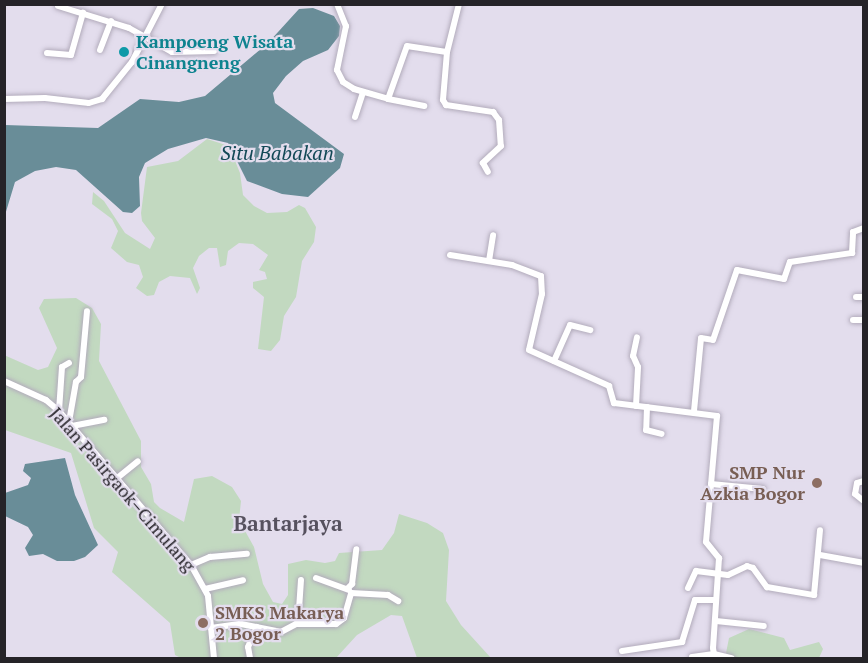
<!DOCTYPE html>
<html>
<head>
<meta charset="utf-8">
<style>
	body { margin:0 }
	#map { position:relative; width:868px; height:663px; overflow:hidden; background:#e3dded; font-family:"PT Serif",serif }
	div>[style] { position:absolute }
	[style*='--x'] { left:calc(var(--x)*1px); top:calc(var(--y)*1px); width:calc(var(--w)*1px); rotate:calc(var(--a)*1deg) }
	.green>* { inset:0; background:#c2d9c0 }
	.water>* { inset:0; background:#698d98 }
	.roads { filter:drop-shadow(0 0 2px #b2abbb) drop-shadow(0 0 2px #b2abbb) }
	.minor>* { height:6px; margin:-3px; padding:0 3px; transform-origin:3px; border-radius:3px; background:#fff }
	.dots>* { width:16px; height:16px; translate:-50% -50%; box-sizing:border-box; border:3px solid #e3dded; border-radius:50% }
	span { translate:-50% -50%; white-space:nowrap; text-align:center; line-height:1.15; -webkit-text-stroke:4.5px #e3dded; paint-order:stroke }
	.culture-label { font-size:18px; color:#0d838f; font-weight:700 }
	.left { translate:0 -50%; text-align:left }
	.education-label { font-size:18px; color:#785e54; font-weight:700 }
	.right { translate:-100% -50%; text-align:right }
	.street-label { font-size:18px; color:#252328 }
	.water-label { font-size:20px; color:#124856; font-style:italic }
	.quarter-label { font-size:21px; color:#56515e; font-weight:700 }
	.frame { position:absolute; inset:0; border:6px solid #252328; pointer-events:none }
</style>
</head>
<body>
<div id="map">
	<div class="green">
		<i style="clip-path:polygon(207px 139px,229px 146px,240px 173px,243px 195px,254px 206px,267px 213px,287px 212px,299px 205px,305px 208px,316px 227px,314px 242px,302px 261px,296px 297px,284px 316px,280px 340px,271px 351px,258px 349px,264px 297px,253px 288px,253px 282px,267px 279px,265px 272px,259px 270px,268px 255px,253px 244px,239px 243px,228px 251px,226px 265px,220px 267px,217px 248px,209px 248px,199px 256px,193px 268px,200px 288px,197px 294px,190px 278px,170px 276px,159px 282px,154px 295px,147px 296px,136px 288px,143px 277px,139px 265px,127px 262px,111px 248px,118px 231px,112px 219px,92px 204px,93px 192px,104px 201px,125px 233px,150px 249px,155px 238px,142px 221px,141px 213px,147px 167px,178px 161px)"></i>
		<i style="clip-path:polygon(76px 298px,92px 308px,101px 324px,99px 361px,141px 441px,141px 467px,151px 484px,154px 502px,160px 508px,184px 522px,194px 479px,212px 476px,232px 487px,241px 501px,239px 520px,254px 547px,263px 584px,273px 602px,282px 604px,288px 595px,288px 564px,306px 560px,325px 563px,335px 561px,339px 553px,382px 550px,394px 533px,399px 514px,427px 523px,443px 533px,449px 550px,446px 601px,461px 625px,491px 658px,417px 658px,402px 616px,391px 615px,357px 635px,336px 658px,181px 658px,175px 655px,170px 623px,112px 572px,118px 552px,94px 528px,71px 453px,5px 430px,4px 355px,38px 370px,48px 367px,57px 348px,39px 308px,44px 299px)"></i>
		<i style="clip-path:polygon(749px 629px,784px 638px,790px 650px,819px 642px,823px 649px,819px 658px,729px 657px,726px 653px,729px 638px)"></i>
	</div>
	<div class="water">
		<i style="clip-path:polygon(313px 8px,334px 16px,340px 26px,339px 36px,328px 50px,303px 61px,286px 76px,273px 93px,275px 103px,344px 154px,340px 168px,308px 197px,282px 194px,247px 181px,228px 143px,206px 138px,168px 149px,145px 163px,139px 177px,140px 206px,132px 213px,123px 212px,76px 170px,56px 167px,35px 171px,15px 182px,5px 215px,5px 125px,98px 128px,140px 99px,179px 102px,205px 96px,268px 43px,299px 9px)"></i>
		<i style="clip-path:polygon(65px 458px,75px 495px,98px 545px,85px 557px,74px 561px,57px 561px,43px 554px,29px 556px,25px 548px,33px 535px,28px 527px,5px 516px,5px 493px,28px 485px,31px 478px,23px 471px,25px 464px)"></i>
	</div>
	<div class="roads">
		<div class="minor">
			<i style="--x:337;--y:4;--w:24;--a:68"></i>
			<i style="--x:346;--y:26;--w:45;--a:101.6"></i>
			<i style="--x:337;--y:70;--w:13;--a:63"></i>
			<i style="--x:343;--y:82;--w:13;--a:32"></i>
			<i style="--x:354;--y:89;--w:35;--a:16"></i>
			<i style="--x:388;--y:99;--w:56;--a:-70.3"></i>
			<i style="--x:407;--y:46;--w:40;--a:8.5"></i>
			<i style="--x:459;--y:4;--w:49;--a:104"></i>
			<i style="--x:447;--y:52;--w:48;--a:94.8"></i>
			<i style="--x:443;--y:100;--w:6;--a:59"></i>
			<i style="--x:446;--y:105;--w:48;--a:8.5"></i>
			<i style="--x:493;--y:112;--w:10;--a:53"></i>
			<i style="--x:499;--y:120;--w:26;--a:86"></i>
			<i style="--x:501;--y:146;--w:25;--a:137"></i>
			<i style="--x:483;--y:163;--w:10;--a:61"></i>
			<i style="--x:58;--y:6;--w:74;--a:17.2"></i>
			<i style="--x:129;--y:28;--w:49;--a:29.2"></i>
			<i style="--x:172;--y:52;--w:42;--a:-1.4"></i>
			<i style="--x:100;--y:50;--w:31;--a:-69"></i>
			<i style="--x:47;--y:53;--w:24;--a:5"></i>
			<i style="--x:71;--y:55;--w:44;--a:-74.1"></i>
			<i style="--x:4;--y:99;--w:41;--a:-1.4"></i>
			<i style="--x:45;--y:98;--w:44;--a:6.5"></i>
			<i style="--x:89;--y:103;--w:14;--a:-17"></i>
			<i style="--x:102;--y:99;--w:48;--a:-51"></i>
			<i style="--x:132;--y:62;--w:65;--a:-62.7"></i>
			<i style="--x:388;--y:99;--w:37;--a:11"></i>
			<i style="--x:355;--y:117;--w:26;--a:-72"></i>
			<i style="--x:450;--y:255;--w:63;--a:9.2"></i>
			<i style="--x:512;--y:265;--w:31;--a:21"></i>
			<i style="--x:541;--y:276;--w:18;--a:87"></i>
			<i style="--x:542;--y:294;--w:57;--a:103.1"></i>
			<i style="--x:529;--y:350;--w:88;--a:24.2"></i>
			<i style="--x:609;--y:386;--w:18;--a:74"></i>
			<i style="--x:614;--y:403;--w:104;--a:7.2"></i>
			<i style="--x:717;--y:416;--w:126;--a:95"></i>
			<i style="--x:706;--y:542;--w:21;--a:51"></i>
			<i style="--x:719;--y:558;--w:90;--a:93.8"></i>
			<i style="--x:713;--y:648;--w:6;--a:81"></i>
			<i style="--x:714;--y:654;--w:18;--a:13"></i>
			<i style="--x:489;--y:261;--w:26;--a:-81"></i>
			<i style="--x:856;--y:297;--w:8;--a:0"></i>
			<i style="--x:853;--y:320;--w:11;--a:0"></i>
			<i style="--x:554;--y:361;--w:39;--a:-66"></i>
			<i style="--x:570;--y:325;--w:21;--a:14"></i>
			<i style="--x:4;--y:381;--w:46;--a:24.3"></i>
			<i style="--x:46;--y:400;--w:17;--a:40"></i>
			<i style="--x:59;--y:411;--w:203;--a:49.4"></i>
			<i style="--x:191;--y:565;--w:35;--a:61"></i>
			<i style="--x:208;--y:596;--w:62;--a:84.5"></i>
			<i style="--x:636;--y:406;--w:39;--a:-87"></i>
			<i style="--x:638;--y:367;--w:12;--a:-114"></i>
			<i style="--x:633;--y:356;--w:19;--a:-78"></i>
			<i style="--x:647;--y:407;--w:23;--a:92"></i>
			<i style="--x:646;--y:430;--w:16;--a:14"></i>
			<i style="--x:59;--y:411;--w:44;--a:-86.1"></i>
			<i style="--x:62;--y:367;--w:8;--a:-30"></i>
			<i style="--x:694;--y:411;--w:73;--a:-84.5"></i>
			<i style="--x:701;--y:338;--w:12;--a:9"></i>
			<i style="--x:713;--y:340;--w:74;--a:-71.1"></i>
			<i style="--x:737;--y:270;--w:48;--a:10.8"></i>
			<i style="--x:784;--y:279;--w:18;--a:-71"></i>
			<i style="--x:790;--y:262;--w:63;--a:-8.3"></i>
			<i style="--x:852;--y:253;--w:21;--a:-87"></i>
			<i style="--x:853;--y:232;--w:12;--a:-20"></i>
			<i style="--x:69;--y:422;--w:41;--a:-80.1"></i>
			<i style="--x:76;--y:382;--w:7;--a:-45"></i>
			<i style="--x:81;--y:377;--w:66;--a:-84.8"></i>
			<i style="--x:72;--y:426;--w:33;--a:-11"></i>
			<i style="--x:116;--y:479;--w:28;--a:-39"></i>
			<i style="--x:864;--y:481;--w:7;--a:164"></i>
			<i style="--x:857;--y:483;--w:11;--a:100"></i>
			<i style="--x:855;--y:494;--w:11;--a:38"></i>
			<i style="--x:711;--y:484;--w:52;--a:5.5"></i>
			<i style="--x:820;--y:555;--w:45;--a:10.3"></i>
			<i style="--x:191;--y:565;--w:21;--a:-23"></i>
			<i style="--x:210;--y:557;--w:37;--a:-5"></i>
			<i style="--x:316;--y:578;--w:35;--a:20"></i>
			<i style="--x:348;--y:588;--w:6;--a:-45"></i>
			<i style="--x:352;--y:584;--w:35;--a:-83"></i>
			<i style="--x:688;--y:588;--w:19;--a:-65"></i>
			<i style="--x:696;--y:571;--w:32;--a:7"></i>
			<i style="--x:728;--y:575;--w:21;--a:-25"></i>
			<i style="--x:747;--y:566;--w:6;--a:18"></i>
			<i style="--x:753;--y:568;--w:24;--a:54"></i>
			<i style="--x:767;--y:587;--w:48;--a:9.7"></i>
			<i style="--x:814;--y:595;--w:65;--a:-84.7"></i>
			<i style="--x:205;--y:589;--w:39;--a:-13"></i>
			<i style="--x:716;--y:621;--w:48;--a:5.9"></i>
			<i style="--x:298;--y:624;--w:44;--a:-86.1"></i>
			<i style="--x:211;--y:628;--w:30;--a:-8"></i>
			<i style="--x:241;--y:624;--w:41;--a:11.3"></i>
			<i style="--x:281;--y:632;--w:17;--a:-28"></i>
			<i style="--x:296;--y:624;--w:40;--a:0"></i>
			<i style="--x:336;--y:624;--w:10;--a:-37"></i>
			<i style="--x:344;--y:618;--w:26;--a:-74"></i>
			<i style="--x:351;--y:593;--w:37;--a:3"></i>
			<i style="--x:388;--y:595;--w:12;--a:31"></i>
			<i style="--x:622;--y:651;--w:61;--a:-8.5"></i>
			<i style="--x:682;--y:642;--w:44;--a:-72.8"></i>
			<i style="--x:695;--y:600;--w:21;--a:0"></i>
			<i style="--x:692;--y:657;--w:22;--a:-8"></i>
			<i style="--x:250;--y:658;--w:11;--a:-100"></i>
			<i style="--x:248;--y:647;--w:22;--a:-66"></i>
		</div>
	</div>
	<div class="dots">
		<i style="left:124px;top:52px;background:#0f9aa8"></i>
		<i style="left:817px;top:483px;background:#8d6e63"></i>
		<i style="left:203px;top:623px;background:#8d6e63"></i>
	</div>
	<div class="culture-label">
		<span class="left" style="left:136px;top:52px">Kampoeng Wisata<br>Cinangneng</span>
	</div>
	<div class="education-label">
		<span class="right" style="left:805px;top:483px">SMP Nur<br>Azkia Bogor</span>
		<span class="left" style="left:215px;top:623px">SMKS Makarya<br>2 Bogor</span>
	</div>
	<div class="street-label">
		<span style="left:123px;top:489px;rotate:49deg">Jalan Pasirgaok–Cimulang</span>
	</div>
	<div class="water-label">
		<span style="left:277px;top:152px">Situ Babakan</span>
	</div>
	<div class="quarter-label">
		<span style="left:288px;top:523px">Bantarjaya</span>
	</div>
	<div class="frame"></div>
</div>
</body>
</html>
